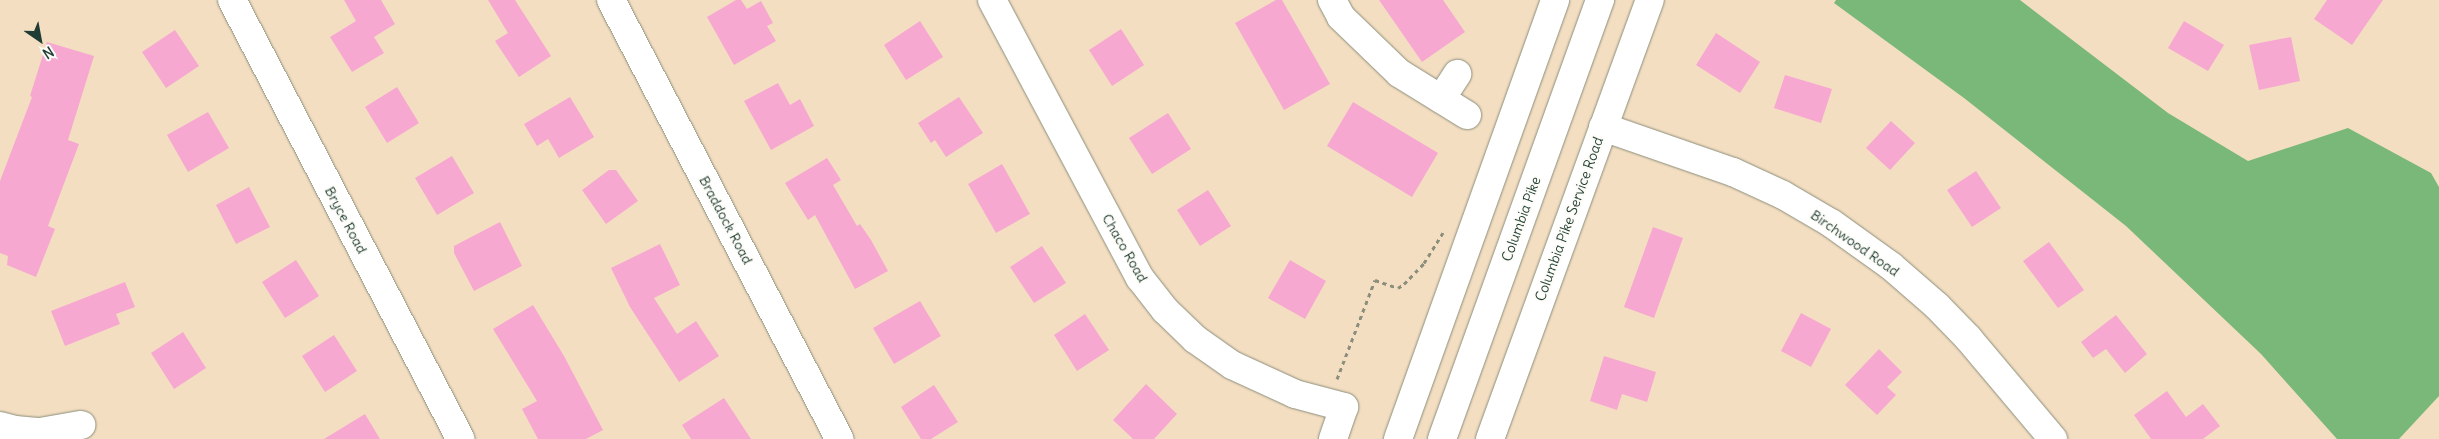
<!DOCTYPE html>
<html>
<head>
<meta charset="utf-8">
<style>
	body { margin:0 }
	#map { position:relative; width:2439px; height:439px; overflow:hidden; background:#f4dec2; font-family:Delius,sans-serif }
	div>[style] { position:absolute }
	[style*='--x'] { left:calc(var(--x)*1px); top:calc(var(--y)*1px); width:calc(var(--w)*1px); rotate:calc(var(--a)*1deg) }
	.forest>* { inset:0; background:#7ab879 }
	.building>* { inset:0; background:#f6a8d0 }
	.path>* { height:3px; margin-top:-1.5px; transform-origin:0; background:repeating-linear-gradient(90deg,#8a8e7b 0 4px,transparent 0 8px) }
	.roads { filter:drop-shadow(0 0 1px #8a8e7b) drop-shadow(0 0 1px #8a8e7b) }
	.minor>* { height:28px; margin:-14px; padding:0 14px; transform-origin:14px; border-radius:14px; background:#fff }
	.major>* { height:28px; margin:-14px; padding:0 14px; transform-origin:14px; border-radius:14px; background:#fff }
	span { translate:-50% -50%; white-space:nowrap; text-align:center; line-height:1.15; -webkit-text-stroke:4px #fdfcf7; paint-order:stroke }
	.street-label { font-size:14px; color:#1f3d34 }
	.north { position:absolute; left:15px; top:15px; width:50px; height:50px; -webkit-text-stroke:4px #fdfcf7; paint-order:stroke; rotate:147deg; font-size:14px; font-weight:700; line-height:20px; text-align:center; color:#1f3d34 }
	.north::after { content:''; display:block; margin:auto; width:18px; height:22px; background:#1f3d34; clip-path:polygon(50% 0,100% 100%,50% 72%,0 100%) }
</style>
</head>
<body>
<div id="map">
	<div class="forest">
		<i style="clip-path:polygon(1836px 0,2020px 0,2168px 113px,2248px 161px,2348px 128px,2431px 173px,2439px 187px,2439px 396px,2399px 439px,2337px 439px,2261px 354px,2126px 226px,1964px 98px,1834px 3px)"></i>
	</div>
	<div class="building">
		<i style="clip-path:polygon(344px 0,381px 0,395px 24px,374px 37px,384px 53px,352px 72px,330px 37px,356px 21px)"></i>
		<i style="clip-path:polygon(488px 0,515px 0,551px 56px,519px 77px,495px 41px,508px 33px)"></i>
		<i style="clip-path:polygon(736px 0,741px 0,747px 9px,761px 1px,773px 23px,767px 26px,776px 41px,734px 65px,707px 17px)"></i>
		<i style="clip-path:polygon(1276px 0,1282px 0,1330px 84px,1284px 110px,1235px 23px)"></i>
		<i style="clip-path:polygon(1379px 0,1443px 0,1465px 32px,1422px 62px)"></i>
		<i style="clip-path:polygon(2327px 0,2383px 0,2352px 45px,2314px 19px)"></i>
		<i style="clip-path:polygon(920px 21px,943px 57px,906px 80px,884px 45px)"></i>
		<i style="clip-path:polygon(2184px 21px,2224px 45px,2208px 71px,2168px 48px)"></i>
		<i style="clip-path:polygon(1121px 29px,1144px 65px,1112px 86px,1089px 50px)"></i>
		<i style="clip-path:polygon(175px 30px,199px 66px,166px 88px,142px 52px)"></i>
		<i style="clip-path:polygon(1716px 33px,1760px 62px,1740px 93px,1696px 65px)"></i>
		<i style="clip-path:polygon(2291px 37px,2300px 81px,2259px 90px,2249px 45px)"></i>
		<i style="clip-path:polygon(47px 42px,94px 56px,68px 140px,79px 144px,48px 226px,55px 229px,36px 277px,7px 265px,8px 256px,0 253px,0 181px,32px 97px,30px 96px)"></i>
		<i style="clip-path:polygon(1785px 75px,1832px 89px,1821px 123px,1774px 108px)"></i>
		<i style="clip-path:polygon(778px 83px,790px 105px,800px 99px,814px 126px,771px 150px,744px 101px)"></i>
		<i style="clip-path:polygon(397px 87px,419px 123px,387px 143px,365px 107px)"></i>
		<i style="clip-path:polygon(570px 97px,594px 137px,559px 158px,548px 139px,537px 146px,524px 124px)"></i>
		<i style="clip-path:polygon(959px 97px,983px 133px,946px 157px,935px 140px,931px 143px,918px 123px)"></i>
		<i style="clip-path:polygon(1353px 102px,1438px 153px,1412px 197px,1327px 146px)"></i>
		<i style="clip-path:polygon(208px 112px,229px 148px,188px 172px,167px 135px)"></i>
		<i style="clip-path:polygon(1168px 113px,1191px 149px,1152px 174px,1129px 138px)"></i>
		<i style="clip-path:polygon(1891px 121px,1915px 143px,1890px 170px,1866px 148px)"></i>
		<i style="clip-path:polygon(452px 156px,474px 193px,437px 215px,415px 178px)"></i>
		<i style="clip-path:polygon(827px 158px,841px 180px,833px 185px,857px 226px,860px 224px,871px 240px,888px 271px,855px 289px,815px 215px,808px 220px,785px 183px)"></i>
		<i style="clip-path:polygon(1002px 164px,1030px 214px,996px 233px,968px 184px)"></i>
		<i style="clip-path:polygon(609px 170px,616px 170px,638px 201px,606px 224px,582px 190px)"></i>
		<i style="clip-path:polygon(1976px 171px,2001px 208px,1972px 227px,1947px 190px)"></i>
		<i style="clip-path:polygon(249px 187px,270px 227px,236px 244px,216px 205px)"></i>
		<i style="clip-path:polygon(1208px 190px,1231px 226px,1200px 246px,1177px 210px)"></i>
		<i style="clip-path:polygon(500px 222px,522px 266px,474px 291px,454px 253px,454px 246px)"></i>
		<i style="clip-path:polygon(1653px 227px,1683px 238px,1654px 318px,1624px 307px)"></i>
		<i style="clip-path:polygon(2049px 242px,2084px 290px,2058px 308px,2023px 261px)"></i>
		<i style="clip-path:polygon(660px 244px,680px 285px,654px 298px,677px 334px,696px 321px,719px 356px,679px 382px,630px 307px,611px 268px)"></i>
		<i style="clip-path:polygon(1042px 246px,1066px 283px,1034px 303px,1010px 267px)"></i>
		<i style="clip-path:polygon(296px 260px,319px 296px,285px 318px,262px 282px)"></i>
		<i style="clip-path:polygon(1290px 260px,1326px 281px,1305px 319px,1268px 298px)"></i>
		<i style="clip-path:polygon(125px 282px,135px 307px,116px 314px,120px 324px,65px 346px,51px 311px)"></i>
		<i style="clip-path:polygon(920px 301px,941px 336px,894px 364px,873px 328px)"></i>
		<i style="clip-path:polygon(533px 305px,564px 356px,603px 430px,586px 439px,538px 439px,522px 409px,537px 401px,493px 329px)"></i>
		<i style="clip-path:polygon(1801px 313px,1831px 329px,1811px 367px,1781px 351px)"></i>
		<i style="clip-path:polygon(1085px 314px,1109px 350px,1077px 371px,1054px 335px)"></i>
		<i style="clip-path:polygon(2116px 315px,2147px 354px,2125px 373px,2106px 349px,2093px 358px,2081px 342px)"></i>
		<i style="clip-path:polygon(183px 332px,206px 368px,174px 389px,151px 353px)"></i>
		<i style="clip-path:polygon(334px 335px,357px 371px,325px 392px,302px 356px)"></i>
		<i style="clip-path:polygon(1879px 349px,1902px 372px,1887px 387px,1896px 395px,1877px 415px,1845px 385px)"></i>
		<i style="clip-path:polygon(1604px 356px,1656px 372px,1647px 402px,1622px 394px,1617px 410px,1590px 401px)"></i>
		<i style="clip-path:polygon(1146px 384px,1177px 414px,1154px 439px,1133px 439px,1113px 420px)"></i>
		<i style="clip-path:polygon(934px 385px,958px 422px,931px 439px,921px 439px,901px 407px)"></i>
		<i style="clip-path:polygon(2167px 391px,2186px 417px,2203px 404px,2220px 426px,2203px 439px,2151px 439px,2134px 415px)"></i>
		<i style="clip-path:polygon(724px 398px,751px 439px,691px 439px,682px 425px)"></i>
		<i style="clip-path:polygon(365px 414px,380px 439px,324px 439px)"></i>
	</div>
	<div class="path">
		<i style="--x:1337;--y:379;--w:106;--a:-69"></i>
		<i style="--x:1375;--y:280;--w:24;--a:19"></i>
		<i style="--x:1398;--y:288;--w:7;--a:-34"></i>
		<i style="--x:1404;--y:284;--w:29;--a:-46"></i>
		<i style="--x:1424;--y:263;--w:36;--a:-58"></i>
	</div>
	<div class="roads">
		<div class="minor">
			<i style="--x:232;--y:0;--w:495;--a:62.5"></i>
			<i style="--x:992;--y:0;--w:315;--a:62"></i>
			<i style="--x:1140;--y:278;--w:41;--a:52"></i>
			<i style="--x:1165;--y:310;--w:42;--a:44"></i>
			<i style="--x:1195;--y:339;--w:45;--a:35.1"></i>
			<i style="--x:1232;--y:365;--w:69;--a:24.7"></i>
			<i style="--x:1295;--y:394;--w:51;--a:14.9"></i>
			<i style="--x:1344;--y:407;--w:34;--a:109"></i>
			<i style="--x:1332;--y:0;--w:19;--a:62"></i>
			<i style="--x:1341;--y:17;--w:81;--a:44"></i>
			<i style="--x:1399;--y:73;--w:80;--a:31.7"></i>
			<i style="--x:1441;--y:99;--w:30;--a:-57"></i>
			<i style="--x:1603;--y:127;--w:138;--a:19.1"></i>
			<i style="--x:1733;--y:172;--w:55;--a:24.7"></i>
			<i style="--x:1783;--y:195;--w:56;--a:30.3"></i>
			<i style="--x:1831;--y:223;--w:74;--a:35.6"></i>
			<i style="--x:1891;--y:266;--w:61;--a:41"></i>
			<i style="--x:1937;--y:306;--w:45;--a:45.9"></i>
			<i style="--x:1968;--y:338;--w:132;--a:49.9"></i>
			<i style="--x:0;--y:426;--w:16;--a:15"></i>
			<i style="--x:15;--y:430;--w:25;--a:5"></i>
			<i style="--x:40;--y:432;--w:42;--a:-9.7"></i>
			<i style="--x:1490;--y:439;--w:467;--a:-70"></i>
		</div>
		<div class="major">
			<i style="--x:611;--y:0;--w:495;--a:62.5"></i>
			<i style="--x:1398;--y:439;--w:466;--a:-70.3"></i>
			<i style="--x:1442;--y:439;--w:467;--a:-70.2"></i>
		</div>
	</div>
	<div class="street-label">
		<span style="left:1521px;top:219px;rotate:-70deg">Columbia Pike</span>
		<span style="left:1569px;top:219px;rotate:-70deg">Columbia Pike Service Road</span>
		<span style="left:346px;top:220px;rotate:62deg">Bryce Road</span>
		<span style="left:726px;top:220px;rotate:62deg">Braddock Road</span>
		<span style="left:1855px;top:243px;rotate:35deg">Birchwood Road</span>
		<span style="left:1125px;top:248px;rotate:60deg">Chaco Road</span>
	</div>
	<div class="north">N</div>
</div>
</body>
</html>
